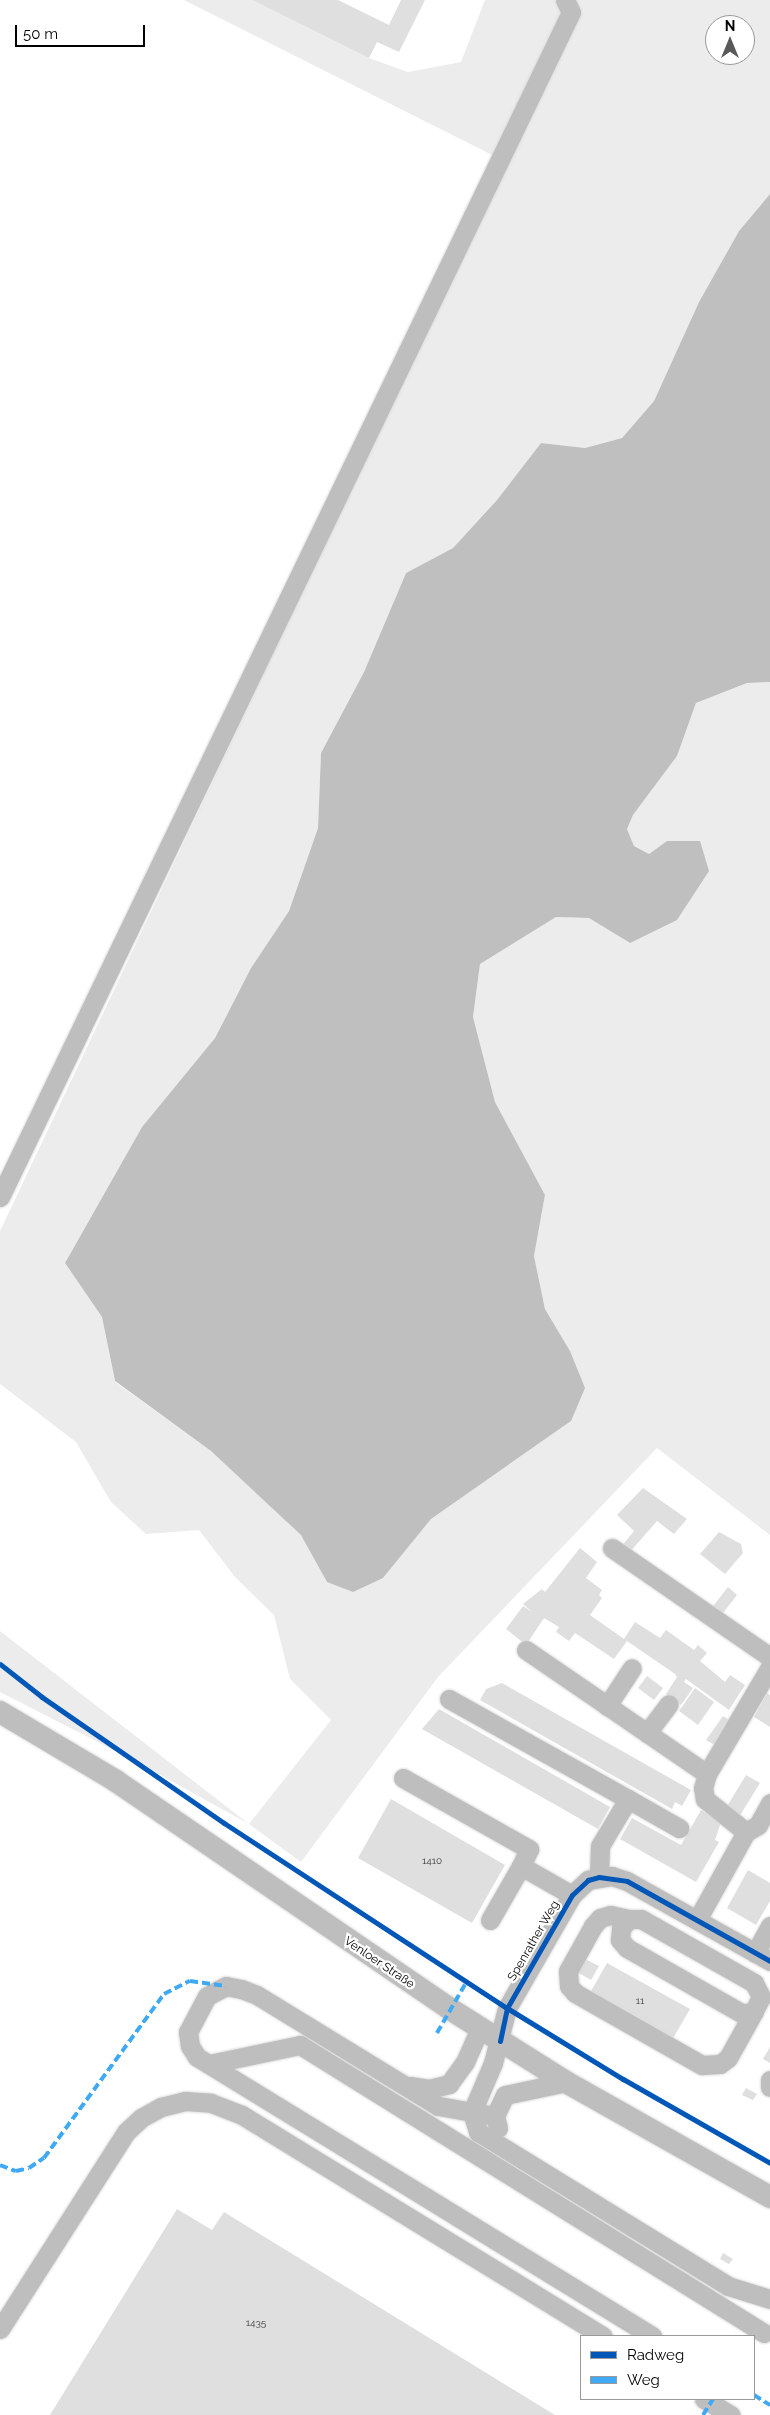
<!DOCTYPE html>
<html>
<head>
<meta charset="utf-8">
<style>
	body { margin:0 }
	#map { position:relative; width:770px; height:2415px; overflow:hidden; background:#fff; font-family:Raleway,sans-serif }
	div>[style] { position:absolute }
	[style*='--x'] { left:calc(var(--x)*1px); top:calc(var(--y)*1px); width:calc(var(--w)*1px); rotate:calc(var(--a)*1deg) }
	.green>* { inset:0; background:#ececec }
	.water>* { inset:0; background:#bfbfbf }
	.building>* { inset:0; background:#dfdfdf }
	.roads { filter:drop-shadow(0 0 1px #dbdbdb) drop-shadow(0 0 1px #dbdbdb) }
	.minor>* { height:19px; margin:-9.5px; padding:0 9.5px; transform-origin:9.5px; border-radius:9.5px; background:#bebebe }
	.major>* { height:22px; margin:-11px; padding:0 11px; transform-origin:11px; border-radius:11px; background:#bebebe }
	.quiet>* { height:4px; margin-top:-2px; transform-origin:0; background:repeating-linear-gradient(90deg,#3fa9f5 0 8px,transparent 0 12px) }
	.cycleway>* { height:5px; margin:-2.5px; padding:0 2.5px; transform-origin:2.5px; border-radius:2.5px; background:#0057b8 }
	span { translate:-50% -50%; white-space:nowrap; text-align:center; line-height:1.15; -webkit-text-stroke:4.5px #fff; paint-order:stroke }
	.number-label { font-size:10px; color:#383838 }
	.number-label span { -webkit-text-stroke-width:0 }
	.street-label { font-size:12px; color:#000 }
	.legend { position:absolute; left:580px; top:2335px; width:175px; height:65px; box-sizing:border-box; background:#fff; border:1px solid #999; margin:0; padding:6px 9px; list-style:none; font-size:15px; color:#000 }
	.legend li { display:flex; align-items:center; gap:10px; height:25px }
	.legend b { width:25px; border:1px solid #999 }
	.north { position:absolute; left:705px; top:15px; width:50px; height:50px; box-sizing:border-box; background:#fff; border:1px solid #999; border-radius:50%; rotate:0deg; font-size:14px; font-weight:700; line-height:20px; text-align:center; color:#000 }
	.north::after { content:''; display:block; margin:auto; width:18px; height:22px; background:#595959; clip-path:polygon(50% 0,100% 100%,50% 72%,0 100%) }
	.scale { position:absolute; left:15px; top:25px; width:130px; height:22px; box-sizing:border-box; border:2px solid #000; border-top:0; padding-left:6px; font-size:15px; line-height:18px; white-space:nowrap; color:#000; -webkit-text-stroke:4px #fff; paint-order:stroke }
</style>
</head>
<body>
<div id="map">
	<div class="green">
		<i style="clip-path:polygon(evenodd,184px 0,252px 0,369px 58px,408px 72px,461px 62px,485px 0,770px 0,770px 194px,739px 231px,699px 302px,654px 401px,622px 438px,585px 448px,541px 443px,497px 500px,453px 548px,406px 573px,364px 672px,321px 753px,318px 828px,289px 911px,251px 968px,215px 1038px,142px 1127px,65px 1263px,102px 1317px,115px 1382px,211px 1451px,302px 1535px,327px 1582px,383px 1578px,431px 1519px,571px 1421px,570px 1351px,545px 1309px,534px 1256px,545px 1195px,495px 1102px,473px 1017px,480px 964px,556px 917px,589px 918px,630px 943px,667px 841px,649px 854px,634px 846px,627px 829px,633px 815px,677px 756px,696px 703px,747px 683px,770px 682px,770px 1535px,657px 1448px,438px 1677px,301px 1862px,249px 1824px,137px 1762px,0 1692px,0 1631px,249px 1824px,331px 1720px,290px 1679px,274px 1615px,235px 1577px,199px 1530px,146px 1534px,111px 1502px,76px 1442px,0 1384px,0 1231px,506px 162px,184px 0,715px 25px,745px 25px,745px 55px,715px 55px,715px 25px)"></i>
	</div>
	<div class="water">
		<i style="clip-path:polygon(770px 194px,770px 682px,747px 683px,696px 703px,677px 756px,633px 815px,627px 829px,634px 846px,649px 854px,667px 841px,700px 841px,709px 871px,677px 920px,630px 943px,589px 918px,556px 917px,480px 964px,473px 1017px,495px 1102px,545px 1195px,534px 1256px,545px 1309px,570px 1351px,585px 1388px,571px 1421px,431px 1519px,383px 1578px,353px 1592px,327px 1582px,301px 1535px,211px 1451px,115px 1381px,102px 1317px,65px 1263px,142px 1127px,215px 1038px,251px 968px,289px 911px,318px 828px,321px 753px,364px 672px,406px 573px,453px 548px,497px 500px,541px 443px,585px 448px,622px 438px,654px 401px,699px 302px,739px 231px)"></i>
	</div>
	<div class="building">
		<i style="clip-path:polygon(252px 0,338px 0,389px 25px,401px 0,425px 0,399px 52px,377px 42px,369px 58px)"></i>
		<i style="clip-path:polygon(643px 1488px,687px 1519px,674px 1534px,657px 1521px,629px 1553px,621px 1547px,634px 1531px,617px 1515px)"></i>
		<i style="clip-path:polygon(719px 1532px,741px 1544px,743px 1553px,725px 1574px,700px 1554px)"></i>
		<i style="clip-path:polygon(580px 1548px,597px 1562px,586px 1578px,602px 1590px,599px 1595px,602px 1598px,590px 1615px,624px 1639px,635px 1622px,660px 1638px,666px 1630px,694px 1650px,698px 1645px,707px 1653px,700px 1661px,725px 1682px,730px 1675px,745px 1685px,729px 1710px,686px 1679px,684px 1682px,693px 1688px,681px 1705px,666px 1694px,677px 1677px,675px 1674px,627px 1641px,614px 1659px,575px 1633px,569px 1641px,556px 1632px,559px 1627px,544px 1618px,526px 1645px,506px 1629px,523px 1606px,532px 1612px,523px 1604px,542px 1589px,545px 1592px)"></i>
		<i style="clip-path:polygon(728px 1587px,737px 1595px,720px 1617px,710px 1610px)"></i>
		<i style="clip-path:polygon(647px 1676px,663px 1688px,654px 1700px,638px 1688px)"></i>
		<i style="clip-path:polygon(502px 1683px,691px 1790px,682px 1806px,675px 1802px,672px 1809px,480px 1700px,486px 1689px)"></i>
		<i style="clip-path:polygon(695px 1688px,714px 1702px,698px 1725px,679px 1711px)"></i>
		<i style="clip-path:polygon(767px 1693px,770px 1695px,770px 1727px,754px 1717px)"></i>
		<i style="clip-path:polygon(439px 1709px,610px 1807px,598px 1829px,422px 1729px)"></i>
		<i style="clip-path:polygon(723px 1716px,734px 1723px,718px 1747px,706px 1740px)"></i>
		<i style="clip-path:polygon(746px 1775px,760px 1783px,739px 1817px,726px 1808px)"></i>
		<i style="clip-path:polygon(391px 1799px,505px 1865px,472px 1923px,358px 1858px)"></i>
		<i style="clip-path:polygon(701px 1810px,721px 1822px,715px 1840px,719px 1842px,696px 1882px,620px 1839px,632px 1818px,681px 1845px)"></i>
		<i style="clip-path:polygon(748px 1870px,770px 1883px,770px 1901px,756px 1925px,727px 1908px)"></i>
		<i style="clip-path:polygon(585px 1959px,599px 1966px,591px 1980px,577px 1972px)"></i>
		<i style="clip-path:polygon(607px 1963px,690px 2009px,672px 2040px,590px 1993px)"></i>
		<i style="clip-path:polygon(770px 2047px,770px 2063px,763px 2059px)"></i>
		<i style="clip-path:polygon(746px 2088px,757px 2094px,753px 2100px,742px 2095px)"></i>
		<i style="clip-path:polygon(177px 2209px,212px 2230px,224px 2212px,555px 2415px,50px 2415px)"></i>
		<i style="clip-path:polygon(723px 2253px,733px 2259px,729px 2264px,720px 2259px)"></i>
	</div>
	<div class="roads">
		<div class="minor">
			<i style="--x:0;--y:1197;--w:1315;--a:-64.27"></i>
			<i style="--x:571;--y:12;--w:13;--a:-117"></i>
			<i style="--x:612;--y:1548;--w:192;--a:34.6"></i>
			<i style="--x:526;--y:1650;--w:219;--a:34.4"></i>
			<i style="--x:449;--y:1699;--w:205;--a:29.2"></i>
			<i style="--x:628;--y:1799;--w:55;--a:120.8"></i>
			<i style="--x:600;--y:1846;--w:31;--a:92"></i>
			<i style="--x:607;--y:1706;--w:45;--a:-56.7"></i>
			<i style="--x:647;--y:1733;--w:36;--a:-53"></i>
			<i style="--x:403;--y:1778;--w:145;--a:29.4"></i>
			<i style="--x:529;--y:1849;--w:19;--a:115"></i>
			<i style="--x:521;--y:1866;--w:59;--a:29.6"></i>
			<i style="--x:628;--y:1799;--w:59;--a:29.6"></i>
			<i style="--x:746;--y:1832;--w:14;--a:-30"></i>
			<i style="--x:758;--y:1825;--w:25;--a:-61"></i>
			<i style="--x:629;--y:1919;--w:12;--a:0"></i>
			<i style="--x:641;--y:1919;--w:130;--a:29.5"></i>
			<i style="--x:754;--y:1983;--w:16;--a:63"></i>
			<i style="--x:761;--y:1997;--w:16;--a:117"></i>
			<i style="--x:754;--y:2011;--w:11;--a:165"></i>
			<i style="--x:743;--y:2014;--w:133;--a:-150.4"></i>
			<i style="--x:627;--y:1948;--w:11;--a:-131"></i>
			<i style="--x:620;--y:1940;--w:12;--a:-85"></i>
			<i style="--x:621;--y:1928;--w:12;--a:-48"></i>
			<i style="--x:629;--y:1919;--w:19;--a:-168"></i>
			<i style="--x:610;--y:1915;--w:10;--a:163"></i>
			<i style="--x:600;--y:1918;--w:11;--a:131"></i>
			<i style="--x:593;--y:1926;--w:51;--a:119.1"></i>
			<i style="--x:568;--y:1971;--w:15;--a:86"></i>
			<i style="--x:569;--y:1986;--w:9;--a:49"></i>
			<i style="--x:575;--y:1993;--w:146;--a:29.6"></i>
			<i style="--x:702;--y:2065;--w:18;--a:-3"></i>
			<i style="--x:720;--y:2064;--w:10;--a:-37"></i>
			<i style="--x:728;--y:2058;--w:54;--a:-61"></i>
			<i style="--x:490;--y:1920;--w:62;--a:-60.1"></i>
			<i style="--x:697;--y:1920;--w:101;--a:-60.9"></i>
			<i style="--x:746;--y:1832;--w:53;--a:-141.2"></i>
			<i style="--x:705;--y:1799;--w:11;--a:-100"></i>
			<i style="--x:703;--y:1788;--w:15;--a:-74"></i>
			<i style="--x:707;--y:1774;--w:124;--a:-59.5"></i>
			<i style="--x:755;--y:1953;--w:31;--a:-61"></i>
			<i style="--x:770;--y:1961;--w:164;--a:-150.8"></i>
			<i style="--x:627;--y:1881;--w:16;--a:-162"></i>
			<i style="--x:612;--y:1876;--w:24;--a:171"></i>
			<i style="--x:588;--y:1880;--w:22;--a:137"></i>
			<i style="--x:572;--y:1895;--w:130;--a:119.9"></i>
			<i style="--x:507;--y:2008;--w:57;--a:104.3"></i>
			<i style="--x:493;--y:2063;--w:53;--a:113.2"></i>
			<i style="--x:472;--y:2112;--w:21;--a:73"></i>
			<i style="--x:478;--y:2132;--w:294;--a:31.6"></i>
			<i style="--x:728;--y:2286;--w:44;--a:17.2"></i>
			<i style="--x:209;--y:2064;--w:93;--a:-11.8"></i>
			<i style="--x:300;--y:2045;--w:546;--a:31.83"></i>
			<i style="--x:770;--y:2080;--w:7;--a:90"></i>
			<i style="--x:410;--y:2086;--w:19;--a:9"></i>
			<i style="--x:429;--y:2089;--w:21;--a:-14"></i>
			<i style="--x:449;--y:2084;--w:27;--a:-54"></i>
			<i style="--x:465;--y:2062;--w:36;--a:-66"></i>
			<i style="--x:495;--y:2116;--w:58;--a:-170"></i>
			<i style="--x:438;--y:2106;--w:212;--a:-148.5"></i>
			<i style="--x:257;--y:1995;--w:17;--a:-159"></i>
			<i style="--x:241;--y:1989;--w:15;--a:-169"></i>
			<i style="--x:226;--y:1986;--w:21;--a:152"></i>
			<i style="--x:207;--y:1996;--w:41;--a:117.8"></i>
			<i style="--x:188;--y:2032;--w:14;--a:82"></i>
			<i style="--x:190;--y:2046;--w:13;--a:58"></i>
			<i style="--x:197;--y:2057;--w:534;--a:31.52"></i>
			<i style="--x:498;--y:2128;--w:12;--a:-104"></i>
			<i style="--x:495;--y:2116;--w:23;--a:-65"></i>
			<i style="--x:505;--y:2095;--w:62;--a:-12"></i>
			<i style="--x:0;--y:2329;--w:234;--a:-57.4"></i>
			<i style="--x:126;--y:2132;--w:21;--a:-43"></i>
			<i style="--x:141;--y:2118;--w:23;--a:-29"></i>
			<i style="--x:161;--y:2107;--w:25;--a:-14"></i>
			<i style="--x:185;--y:2101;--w:26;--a:4"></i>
			<i style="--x:211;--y:2103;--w:33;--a:21"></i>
			<i style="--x:242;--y:2115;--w:423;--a:31.5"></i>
			<i style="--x:704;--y:2399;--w:31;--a:31"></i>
		</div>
		<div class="major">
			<i style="--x:0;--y:1712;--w:135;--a:30.7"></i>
			<i style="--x:116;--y:1781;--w:404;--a:34.3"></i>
			<i style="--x:450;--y:2009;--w:137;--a:32.2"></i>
			<i style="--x:566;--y:2082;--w:234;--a:29.4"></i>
		</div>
	</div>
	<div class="quiet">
		<i style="--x:437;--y:2033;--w:60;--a:-60"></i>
		<i style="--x:0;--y:2165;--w:17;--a:21"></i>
		<i style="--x:16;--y:2171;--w:13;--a:-13"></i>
		<i style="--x:29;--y:2168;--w:18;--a:-34"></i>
		<i style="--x:44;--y:2158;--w:203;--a:-53.8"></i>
		<i style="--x:164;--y:1994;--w:29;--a:-27"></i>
		<i style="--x:190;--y:1981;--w:36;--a:8"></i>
		<i style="--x:754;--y:2395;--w:19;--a:32"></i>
		<i style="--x:703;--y:2415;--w:19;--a:-58"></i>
	</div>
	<div class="cycleway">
		<i style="--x:0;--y:1664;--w:53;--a:38.2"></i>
		<i style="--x:42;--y:1697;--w:221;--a:34.7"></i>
		<i style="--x:224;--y:1823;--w:338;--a:33.2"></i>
		<i style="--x:507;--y:2008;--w:136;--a:31.5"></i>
		<i style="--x:623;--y:2079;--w:169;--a:29.7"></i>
		<i style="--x:500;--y:2041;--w:34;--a:-78"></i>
		<i style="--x:507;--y:2008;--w:130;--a:-60.1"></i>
		<i style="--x:572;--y:1895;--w:22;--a:-43"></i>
		<i style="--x:588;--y:1880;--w:11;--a:-15"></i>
		<i style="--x:599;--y:1877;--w:28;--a:8"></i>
		<i style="--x:627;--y:1881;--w:164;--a:29.2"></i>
	</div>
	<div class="number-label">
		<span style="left:432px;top:1861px">1410</span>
		<span style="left:640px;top:2001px">11</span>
		<span style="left:256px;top:2323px">1435</span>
	</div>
	<div class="street-label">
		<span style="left:534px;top:1941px;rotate:-60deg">Spenrather Weg</span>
		<span style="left:379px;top:1963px;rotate:34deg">Venloer Straße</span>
	</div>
	<ul class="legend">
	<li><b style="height:6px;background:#0057b8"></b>Radweg</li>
	<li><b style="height:6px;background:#3fa9f5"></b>Weg</li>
	</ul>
	<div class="north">N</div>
	<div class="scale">50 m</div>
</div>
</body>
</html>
